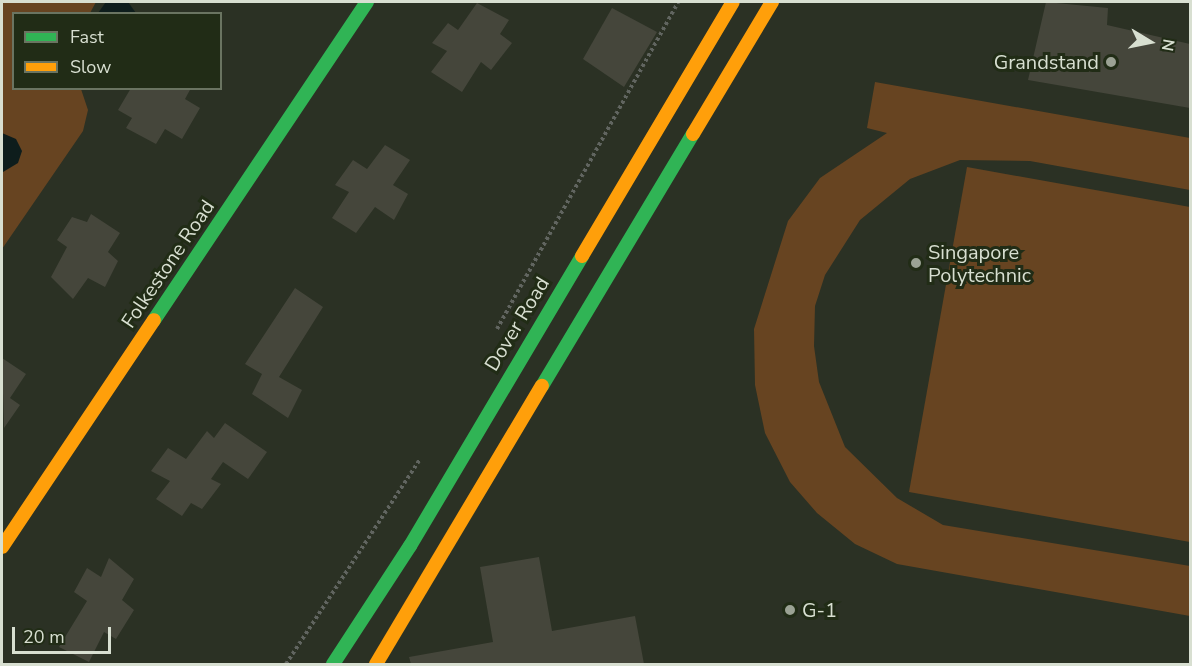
<!DOCTYPE html>
<html>
<head>
<meta charset="utf-8">
<style>
	body { margin:0 }
	#map { position:relative; width:1192px; height:666px; overflow:hidden; background:#2b3124; font-family:"Nunito Sans",sans-serif }
	div>[style] { position:absolute }
	[style*='--x'] { left:calc(var(--x)*1px); top:calc(var(--y)*1px); width:calc(var(--w)*1px); rotate:calc(var(--a)*1deg) }
	.green>* { inset:0; background:#674421 }
	.water>* { inset:0; background:#0e1d1c }
	.building>* { inset:0; background:#45463b }
	.path>* { height:4px; margin-top:-2px; transform-origin:0; background:repeating-linear-gradient(90deg,#616560 0 3px,transparent 0 6px) }
	.fast>* { height:14px; margin:-7px; padding:0 7px; transform-origin:7px; border-radius:7px; background:#30b455 }
	.slow>* { height:14px; margin:-7px; padding:0 7px; transform-origin:7px; border-radius:7px; background:#ff9f0a }
	.dots>* { width:16px; height:16px; translate:-50% -50%; box-sizing:border-box; border:3px solid #212c16; border-radius:50% }
	span { translate:-50% -50%; white-space:nowrap; text-align:center; line-height:1.15; -webkit-text-stroke:6px #212c16; paint-order:stroke }
	.poi-label { font-size:20px; color:#d8dfd1 }
	.right { translate:-100% -50%; text-align:right }
	.left { translate:0 -50%; text-align:left }
	.street-label { font-size:20px; color:#d8dfd1 }
	.frame { position:absolute; inset:0; border:3px solid #d8dfd1; pointer-events:none }
	.legend { position:absolute; left:12px; top:12px; width:210px; height:78px; box-sizing:border-box; background:#212c16; border:2px solid #6a7461; margin:0; padding:8px 10px; list-style:none; font-size:18px; color:#d8dfd1 }
	.legend li { display:flex; align-items:center; gap:12px; height:30px }
	.legend b { width:30px; border:2px solid #6a7461 }
	.north { position:absolute; left:1120px; top:12px; width:60px; height:60px; -webkit-text-stroke:4px #212c16; paint-order:stroke; rotate:100deg; font-size:16px; font-weight:700; line-height:24px; text-align:center; color:#d8dfd1 }
	.north::after { content:''; display:block; margin:auto; width:21px; height:27px; background:#d8dfd1; clip-path:polygon(50% 0,100% 100%,50% 72%,0 100%) }
	.scale { position:absolute; left:12px; top:627px; width:99px; height:27px; box-sizing:border-box; border:3px solid #d8dfd1; border-top:0; padding-left:8px; font-size:18px; line-height:21px; white-space:nowrap; color:#d8dfd1; -webkit-text-stroke:4px #212c16; paint-order:stroke }
</style>
</head>
<body>
<div id="map">
	<div class="green">
		<i style="clip-path:polygon(2px 2px,96px 2px,90px 13px,14px 14px,14px 88px,81px 89px,88px 110px,83px 131px,2px 249px)"></i>
		<i style="clip-path:polygon(875px 82px,1190px 138px,1190px 190px,1030px 161px,960px 160px,910px 179px,860px 220px,825px 275px,815px 306px,814px 346px,819px 382px,845px 447px,897px 498px,943px 525px,1190px 566px,1190px 616px,897px 564px,855px 544px,817px 513px,790px 482px,765px 433px,755px 385px,754px 329px,788px 221px,820px 178px,887px 133px,867px 128px)"></i>
		<i style="clip-path:polygon(967px 167px,1190px 207px,1190px 542px,909px 492px)"></i>
	</div>
	<div class="water">
		<i style="clip-path:polygon(106px 2px,128px 2px,136px 13px,98px 13px)"></i>
		<i style="clip-path:polygon(2px 133px,16px 139px,22px 151px,18px 163px,3px 172px)"></i>
	</div>
	<div class="building">
		<i style="clip-path:polygon(1046px 2px,1108px 8px,1107px 25px,1190px 44px,1190px 108px,1028px 80px)"></i>
		<i style="clip-path:polygon(477px 3px,509px 20px,500px 34px,512px 43px,491px 70px,481px 62px,462px 92px,431px 72px,447px 51px,432px 43px,448px 23px,458px 30px)"></i>
		<i style="clip-path:polygon(612px 8px,657px 32px,624px 87px,583px 59px)"></i>
		<i style="clip-path:polygon(131px 88px,191px 88px,185px 99px,200px 108px,182px 139px,165px 129px,156px 144px,126px 128px,132px 118px,118px 110px)"></i>
		<i style="clip-path:polygon(385px 145px,410px 160px,393px 185px,408px 194px,394px 220px,375px 207px,356px 233px,332px 218px,349px 192px,335px 185px,353px 160px,367px 169px)"></i>
		<i style="clip-path:polygon(91px 214px,120px 233px,108px 252px,118px 261px,105px 287px,88px 278px,73px 299px,51px 277px,67px 247px,57px 240px,72px 217px,87px 222px)"></i>
		<i style="clip-path:polygon(295px 288px,323px 307px,279px 377px,302px 390px,288px 418px,252px 394px,262px 374px,245px 364px)"></i>
		<i style="clip-path:polygon(2px 358px,26px 374px,10px 398px,20px 405px,4px 428px)"></i>
		<i style="clip-path:polygon(225px 423px,267px 452px,248px 479px,223px 462px,211px 479px,221px 484px,202px 509px,191px 503px,182px 516px,156px 499px,170px 481px,151px 471px,168px 448px,186px 459px,207px 431px,214px 438px)"></i>
		<i style="clip-path:polygon(539px 557px,552px 631px,635px 616px,644px 664px,411px 664px,409px 657px,493px 642px,480px 567px)"></i>
		<i style="clip-path:polygon(109px 558px,134px 579px,122px 600px,134px 610px,116px 639px,104px 632px,89px 662px,59px 647px,87px 601px,74px 592px,87px 568px,101px 577px)"></i>
	</div>
	<div class="path">
		<i style="--x:497;--y:329;--w:374;--a:-61"></i>
		<i style="--x:286;--y:664;--w:245;--a:-56.8"></i>
	</div>
	<div class="fast">
		<i style="--x:154;--y:320;--w:383;--a:-56.2"></i>
		<i style="--x:542;--y:386;--w:294;--a:-59.1"></i>
		<i style="--x:333;--y:664;--w:141;--a:-56.9"></i>
		<i style="--x:410;--y:546;--w:337;--a:-59.3"></i>
	</div>
	<div class="slow">
		<i style="--x:693;--y:134;--w:154;--a:-59.1"></i>
		<i style="--x:582;--y:256;--w:295;--a:-59.3"></i>
		<i style="--x:2;--y:547;--w:273;--a:-56.2"></i>
		<i style="--x:376;--y:664;--w:324;--a:-59.2"></i>
	</div>
	<div class="dots">
		<i style="left:1111px;top:62px;background:#9ba294"></i>
		<i style="left:916px;top:263px;background:#9ba294"></i>
		<i style="left:790px;top:610px;background:#9ba294"></i>
	</div>
	<div class="poi-label">
		<span class="right" style="left:1099px;top:62px">Grandstand</span>
		<span class="left" style="left:928px;top:264px">Singapore<br>Polytechnic</span>
		<span class="left" style="left:802px;top:610px">G-1</span>
	</div>
	<div class="street-label">
		<span style="left:168px;top:264px;rotate:-56deg">Folkestone Road</span>
		<span style="left:517px;top:324px;rotate:-59deg">Dover Road</span>
	</div>
	<div class="frame"></div>
	<ul class="legend">
	<li><b style="height:8px;background:#30b455"></b>Fast</li>
	<li><b style="height:8px;background:#ff9f0a"></b>Slow</li>
	</ul>
	<div class="north">N</div>
	<div class="scale">20 m</div>
</div>
</body>
</html>
